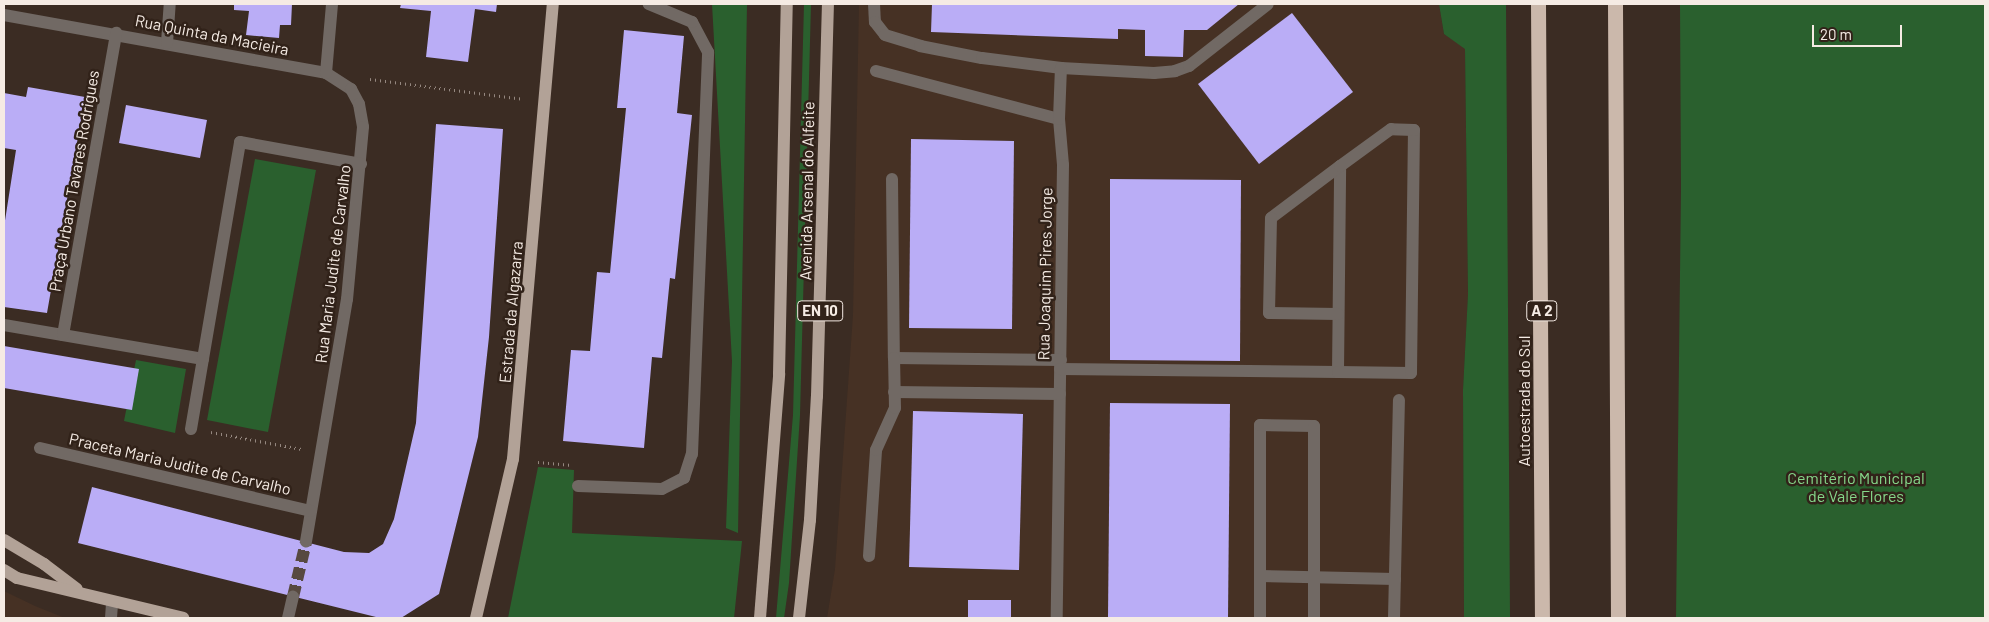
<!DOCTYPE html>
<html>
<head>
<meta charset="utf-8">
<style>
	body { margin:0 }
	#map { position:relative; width:1989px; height:622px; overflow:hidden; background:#3b2c23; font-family:Barlow,sans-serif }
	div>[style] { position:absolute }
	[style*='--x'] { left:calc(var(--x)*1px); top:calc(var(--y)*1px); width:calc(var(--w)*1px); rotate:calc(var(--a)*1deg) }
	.built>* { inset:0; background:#463124 }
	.green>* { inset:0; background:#2a602e }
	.building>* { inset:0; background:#baadf6 }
	.minor-tunnel>* { height:12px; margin-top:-6px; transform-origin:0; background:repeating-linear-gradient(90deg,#574940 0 12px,transparent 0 18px) }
	.path>* { height:3px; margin-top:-1.5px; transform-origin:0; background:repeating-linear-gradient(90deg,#958880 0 1px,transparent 0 5px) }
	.minor>* { height:12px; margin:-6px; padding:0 6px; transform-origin:6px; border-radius:6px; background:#716964 }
	.major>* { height:12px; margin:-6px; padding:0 6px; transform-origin:6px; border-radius:6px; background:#b2a297 }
	.highway>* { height:15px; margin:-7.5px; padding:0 7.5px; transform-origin:7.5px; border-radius:7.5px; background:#cbb8ab }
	span { translate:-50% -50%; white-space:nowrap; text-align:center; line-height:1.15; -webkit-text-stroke:5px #312219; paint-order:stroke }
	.shield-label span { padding:1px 4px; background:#312219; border:1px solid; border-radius:4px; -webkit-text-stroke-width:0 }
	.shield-label { font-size:15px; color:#f5ebe4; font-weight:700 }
	.street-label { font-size:16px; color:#f5ebe4 }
	.park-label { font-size:16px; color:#86d78a }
	.frame { position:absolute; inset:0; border:5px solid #f5ebe4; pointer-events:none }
	.scale { position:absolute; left:1812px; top:25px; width:90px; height:22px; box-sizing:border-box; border:2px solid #f5ebe4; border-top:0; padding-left:6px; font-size:15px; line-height:18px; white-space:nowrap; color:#f5ebe4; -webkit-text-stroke:4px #312219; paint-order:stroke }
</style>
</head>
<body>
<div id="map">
	<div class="built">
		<i style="clip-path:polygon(859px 4px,1439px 4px,1444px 34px,1465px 48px,1468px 294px,1463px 390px,1464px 618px,827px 618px,835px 569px,853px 315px)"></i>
		<i style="clip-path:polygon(4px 591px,35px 606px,65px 618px,4px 618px)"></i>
	</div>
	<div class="green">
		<i style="clip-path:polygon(712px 4px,747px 4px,738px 533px,726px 528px,732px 361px)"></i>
		<i style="clip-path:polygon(804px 4px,811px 4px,800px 415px,789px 583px,784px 618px,776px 618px,793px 415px)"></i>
		<i style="clip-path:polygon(1439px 4px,1506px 4px,1510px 618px,1464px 618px,1463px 390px,1468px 294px,1465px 49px,1444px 34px)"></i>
		<i style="clip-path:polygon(1680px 4px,1985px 4px,1985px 618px,1676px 618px,1681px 188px)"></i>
		<i style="clip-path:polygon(255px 159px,316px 170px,268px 432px,207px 420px)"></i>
		<i style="clip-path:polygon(136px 360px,186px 369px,175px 433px,124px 421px)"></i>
		<i style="clip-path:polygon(538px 467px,574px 470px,572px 533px,742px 541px,734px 618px,508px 618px)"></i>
	</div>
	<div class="building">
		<i style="clip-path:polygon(234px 4px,292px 4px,291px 25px,280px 25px,279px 38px,246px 35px,249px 11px,234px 10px)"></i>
		<i style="clip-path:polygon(401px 4px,497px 4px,496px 12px,475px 9px,468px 62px,426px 57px,431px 11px,400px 8px)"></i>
		<i style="clip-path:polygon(932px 4px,1239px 4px,1207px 30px,1184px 30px,1183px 57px,1145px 56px,1145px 30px,1118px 29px,1118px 39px,931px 32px)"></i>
		<i style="clip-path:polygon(1292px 13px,1353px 92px,1259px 164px,1198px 84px)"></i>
		<i style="clip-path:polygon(624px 30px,684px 36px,677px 113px,692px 115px,675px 279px,670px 278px,662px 358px,652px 357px,644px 448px,563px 441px,571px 350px,590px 351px,597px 272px,610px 273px,626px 108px,617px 108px)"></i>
		<i style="clip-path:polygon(28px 87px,85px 97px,47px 313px,4px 307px,4px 227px,16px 150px,4px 148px,4px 93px,26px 97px)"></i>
		<i style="clip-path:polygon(126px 105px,207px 120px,200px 158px,119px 143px)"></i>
		<i style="clip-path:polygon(436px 124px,503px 129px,489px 337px,478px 437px,439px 594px,401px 618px,380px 618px,78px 543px,92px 487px,344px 552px,369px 553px,383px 544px,394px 519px,416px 423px)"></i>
		<i style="clip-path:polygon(911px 139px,1014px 141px,1012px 329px,909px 328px)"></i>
		<i style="clip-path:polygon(1110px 179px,1241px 180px,1240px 361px,1110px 360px)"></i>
		<i style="clip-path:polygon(4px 346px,139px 369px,132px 410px,4px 388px)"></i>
		<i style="clip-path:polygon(1110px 403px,1230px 404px,1228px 618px,1108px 618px)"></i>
		<i style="clip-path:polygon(913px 411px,1023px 414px,1019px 570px,909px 567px)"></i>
		<i style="clip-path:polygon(968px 600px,1011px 600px,1011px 617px,968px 617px)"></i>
	</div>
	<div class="minor-tunnel">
		<i style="--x:293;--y:597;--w:57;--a:-76.7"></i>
	</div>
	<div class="path">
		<i style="--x:370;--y:79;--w:154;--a:7.4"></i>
		<i style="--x:211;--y:432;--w:92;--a:10.7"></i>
		<i style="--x:538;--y:462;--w:34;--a:5"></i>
	</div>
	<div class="minor">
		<i style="--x:874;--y:4;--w:18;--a:87"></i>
		<i style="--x:875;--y:22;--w:16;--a:52"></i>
		<i style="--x:885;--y:35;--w:37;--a:17"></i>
		<i style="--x:920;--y:46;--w:63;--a:11"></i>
		<i style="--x:982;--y:58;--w:80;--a:7.2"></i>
		<i style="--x:1061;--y:68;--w:93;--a:3.1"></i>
		<i style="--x:1154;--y:73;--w:21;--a:-5"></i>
		<i style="--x:1175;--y:71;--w:15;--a:-20"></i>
		<i style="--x:1189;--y:66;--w:100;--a:-38.1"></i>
		<i style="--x:4;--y:15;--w:327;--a:10.2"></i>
		<i style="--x:326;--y:73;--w:30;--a:33"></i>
		<i style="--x:351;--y:89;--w:17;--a:62"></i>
		<i style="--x:359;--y:104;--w:23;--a:80"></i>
		<i style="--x:363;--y:127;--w:173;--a:95.3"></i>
		<i style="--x:347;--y:299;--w:246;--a:99.6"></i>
		<i style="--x:167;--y:43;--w:39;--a:-86"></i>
		<i style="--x:876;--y:71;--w:189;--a:14.7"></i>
		<i style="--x:1059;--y:119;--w:46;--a:85"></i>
		<i style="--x:1063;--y:165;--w:453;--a:90.8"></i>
		<i style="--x:326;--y:73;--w:69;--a:-85"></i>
		<i style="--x:1059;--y:119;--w:51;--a:-87.8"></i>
		<i style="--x:892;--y:179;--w:179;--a:89.4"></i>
		<i style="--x:894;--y:358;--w:167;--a:0.7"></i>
		<i style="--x:4;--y:325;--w:202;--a:9.7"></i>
		<i style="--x:63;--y:335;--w:307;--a:-80"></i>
		<i style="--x:1060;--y:369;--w:278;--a:0.6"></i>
		<i style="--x:1338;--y:372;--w:206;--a:-89.4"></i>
		<i style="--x:1340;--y:166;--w:86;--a:143"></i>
		<i style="--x:1271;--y:218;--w:95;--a:91.2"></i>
		<i style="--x:1269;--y:313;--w:69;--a:0.8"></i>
		<i style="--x:1338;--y:372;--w:73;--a:0.8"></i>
		<i style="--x:1411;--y:373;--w:243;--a:-89.3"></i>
		<i style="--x:1414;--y:130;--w:23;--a:-178"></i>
		<i style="--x:1391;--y:129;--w:63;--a:144"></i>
		<i style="--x:894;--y:392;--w:166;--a:0.7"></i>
		<i style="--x:191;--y:429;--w:291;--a:-80.3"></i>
		<i style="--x:240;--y:142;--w:123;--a:10.3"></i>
		<i style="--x:40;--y:448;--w:278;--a:13.1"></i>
		<i style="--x:578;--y:486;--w:84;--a:2"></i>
		<i style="--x:662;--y:489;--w:25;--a:-27"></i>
		<i style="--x:684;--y:478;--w:25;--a:-72"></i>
		<i style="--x:692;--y:454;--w:402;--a:-87.7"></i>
		<i style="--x:708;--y:52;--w:34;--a:-118"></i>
		<i style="--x:692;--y:22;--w:47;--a:-157.3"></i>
		<i style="--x:869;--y:556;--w:106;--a:-86.2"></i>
		<i style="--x:876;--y:450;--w:46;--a:-65.7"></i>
		<i style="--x:895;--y:408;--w:50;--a:-91.1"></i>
		<i style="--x:1260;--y:576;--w:135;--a:1.3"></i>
		<i style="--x:111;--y:618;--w:15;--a:-86"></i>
		<i style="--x:288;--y:618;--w:22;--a:-77"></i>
		<i style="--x:1260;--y:618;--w:193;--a:-90"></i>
		<i style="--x:1260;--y:425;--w:54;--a:1.1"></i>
		<i style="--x:1314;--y:426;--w:192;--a:90"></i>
		<i style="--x:1394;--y:618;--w:218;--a:-88.7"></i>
	</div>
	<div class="major">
		<i style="--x:4;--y:540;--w:47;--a:31"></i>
		<i style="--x:44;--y:564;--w:41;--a:37.1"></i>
		<i style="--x:4;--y:570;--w:15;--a:32"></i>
		<i style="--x:17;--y:578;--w:171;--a:13.5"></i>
		<i style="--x:476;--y:618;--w:163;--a:-76.9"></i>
		<i style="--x:513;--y:459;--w:457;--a:-85"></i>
		<i style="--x:760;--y:618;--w:245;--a:-85.5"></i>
		<i style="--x:779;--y:374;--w:370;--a:-88.8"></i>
		<i style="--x:799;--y:618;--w:99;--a:-83.6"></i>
		<i style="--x:810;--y:520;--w:124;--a:-86.8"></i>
		<i style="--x:817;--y:396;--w:392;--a:-88.4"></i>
	</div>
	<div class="highway">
		<i style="--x:1538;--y:4;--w:614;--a:89.63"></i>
		<i style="--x:1615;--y:4;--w:614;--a:89.72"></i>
	</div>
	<div class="shield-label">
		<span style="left:820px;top:311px">EN 10</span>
		<span style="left:1542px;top:311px">A 2</span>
	</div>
	<div class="street-label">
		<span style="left:212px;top:35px;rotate:11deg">Rua Quinta da Macieira</span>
		<span style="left:74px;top:181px;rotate:-80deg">Praça Urbano Tavares Rodrigues</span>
		<span style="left:807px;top:191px;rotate:-89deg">Avenida Arsenal do Alfeite</span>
		<span style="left:333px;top:264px;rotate:-83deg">Rua Maria Judite de Carvalho</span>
		<span style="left:1045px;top:274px;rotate:-89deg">Rua Joaquim Pires Jorge</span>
		<span style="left:511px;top:312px;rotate:-85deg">Estrada da Algazarra</span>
		<span style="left:1524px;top:401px;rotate:-90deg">Autoestrada do Sul</span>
		<span style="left:180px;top:464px;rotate:13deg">Praceta Maria Judite de Carvalho</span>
	</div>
	<div class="park-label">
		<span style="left:1856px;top:487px">Cemitério Municipal<br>de Vale Flores</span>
	</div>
	<div class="frame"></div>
	<div class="scale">20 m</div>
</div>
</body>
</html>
